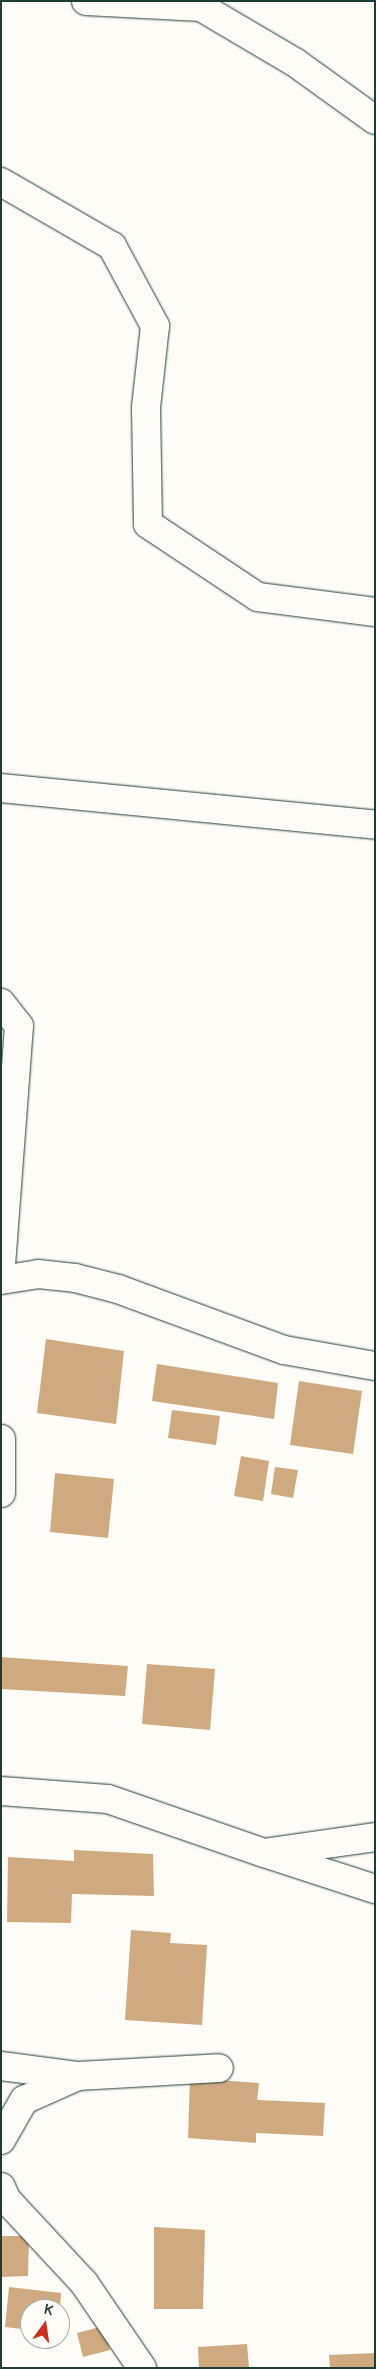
<!DOCTYPE html>
<html>
<head>
<meta charset="utf-8">
<style>
	body { margin:0 }
	#map { position:relative; width:376px; height:2369px; overflow:hidden; background:#fdfcf7; font-family:Pangolin,sans-serif }
	div>[style] { position:absolute }
	[style*='--x'] { left:calc(var(--x)*1px); top:calc(var(--y)*1px); width:calc(var(--w)*1px); rotate:calc(var(--a)*1deg) }
	.building>* { inset:0; background:#cfaa81 }
	.roads { filter:drop-shadow(0 0 1px #1f3d34) drop-shadow(0 0 1px #1f3d34) }
	.street>* { height:28px; margin:-14px; padding:0 14px; transform-origin:14px; border-radius:14px; background:#fdfcf7 }
	span { translate:-50% -50%; white-space:nowrap; text-align:center; line-height:1.15; -webkit-text-stroke:4px #fdfcf7; paint-order:stroke }
	.frame { position:absolute; inset:0; border:2px solid #1f3d34; pointer-events:none }
	.north { position:absolute; left:20px; top:2299px; width:50px; height:50px; box-sizing:border-box; background:#fdfcf7; border:1px solid #a4b0a9; border-radius:50%; rotate:14deg; font-size:14px; font-weight:700; line-height:20px; text-align:center; color:#1f3d34 }
	.north::after { content:''; display:block; margin:auto; width:18px; height:22px; background:#c8321e; clip-path:polygon(50% 0,100% 100%,50% 72%,0 100%) }
</style>
</head>
<body>
<div id="map">
	<div class="building">
		<i style="clip-path:polygon(46px 1339px,124px 1351px,116px 1424px,37px 1413px)"></i>
		<i style="clip-path:polygon(157px 1364px,278px 1383px,274px 1419px,152px 1401px)"></i>
		<i style="clip-path:polygon(299px 1381px,362px 1391px,353px 1454px,290px 1445px)"></i>
		<i style="clip-path:polygon(172px 1410px,220px 1416px,216px 1445px,168px 1438px)"></i>
		<i style="clip-path:polygon(241px 1456px,269px 1461px,263px 1501px,234px 1496px)"></i>
		<i style="clip-path:polygon(275px 1467px,298px 1470px,293px 1498px,271px 1494px)"></i>
		<i style="clip-path:polygon(55px 1473px,114px 1479px,108px 1538px,50px 1532px)"></i>
		<i style="clip-path:polygon(1px 1657px,128px 1666px,125px 1696px,1px 1689px)"></i>
		<i style="clip-path:polygon(147px 1664px,215px 1669px,210px 1730px,142px 1724px)"></i>
		<i style="clip-path:polygon(74px 1850px,153px 1854px,154px 1896px,72px 1894px,71px 1923px,7px 1922px,8px 1857px,74px 1861px)"></i>
		<i style="clip-path:polygon(131px 1930px,171px 1933px,170px 1943px,207px 1945px,202px 2025px,125px 2020px)"></i>
		<i style="clip-path:polygon(190px 2078px,259px 2083px,257px 2100px,325px 2103px,323px 2136px,256px 2133px,256px 2143px,188px 2138px)"></i>
		<i style="clip-path:polygon(154px 2227px,205px 2230px,203px 2309px,154px 2309px)"></i>
		<i style="clip-path:polygon(1px 2236px,29px 2236px,28px 2276px,1px 2277px)"></i>
		<i style="clip-path:polygon(9px 2287px,61px 2293px,60px 2309px,30px 2309px,30px 2330px,5px 2327px)"></i>
		<i style="clip-path:polygon(104px 2326px,110px 2350px,83px 2357px,77px 2333px)"></i>
		<i style="clip-path:polygon(247px 2344px,249px 2368px,199px 2368px,198px 2347px)"></i>
		<i style="clip-path:polygon(375px 2353px,375px 2368px,330px 2368px,329px 2355px)"></i>
	</div>
	<div class="roads">
		<div class="street">
			<i style="--x:86;--y:1;--w:115;--a:3"></i>
			<i style="--x:201;--y:7;--w:110;--a:30.5"></i>
			<i style="--x:296;--y:63;--w:97;--a:35.8"></i>
			<i style="--x:1;--y:182;--w:128;--a:30"></i>
			<i style="--x:112;--y:246;--w:91;--a:61.7"></i>
			<i style="--x:155;--y:326;--w:82;--a:96.3"></i>
			<i style="--x:146;--y:408;--w:116;--a:89"></i>
			<i style="--x:148;--y:524;--w:132;--a:33.6"></i>
			<i style="--x:258;--y:597;--w:118;--a:7.3"></i>
			<i style="--x:1;--y:788;--w:376;--a:5.6"></i>
			<i style="--x:1;--y:1003;--w:29;--a:52"></i>
			<i style="--x:19;--y:1026;--w:238;--a:94.3"></i>
			<i style="--x:1;--y:1280;--w:37;--a:-9"></i>
			<i style="--x:38;--y:1274;--w:37;--a:6"></i>
			<i style="--x:75;--y:1278;--w:44;--a:14.3"></i>
			<i style="--x:118;--y:1289;--w:177;--a:20.2"></i>
			<i style="--x:284;--y:1350;--w:92;--a:10"></i>
			<i style="--x:1;--y:1439;--w:54;--a:90"></i>
			<i style="--x:1;--y:1791;--w:107;--a:4.3"></i>
			<i style="--x:108;--y:1799;--w:165;--a:19.1"></i>
			<i style="--x:264;--y:1853;--w:117;--a:18"></i>
			<i style="--x:270;--y:1852;--w:106;--a:-8.1"></i>
			<i style="--x:1;--y:2066;--w:78;--a:7.4"></i>
			<i style="--x:1;--y:2140;--w:46;--a:-60.1"></i>
			<i style="--x:24;--y:2100;--w:59;--a:-24"></i>
			<i style="--x:78;--y:2076;--w:141;--a:-3.2"></i>
			<i style="--x:1;--y:2187;--w:13;--a:67"></i>
			<i style="--x:6;--y:2199;--w:115;--a:47.1"></i>
			<i style="--x:84;--y:2283;--w:103;--a:55.7"></i>
		</div>
	</div>
	<div class="frame"></div>
	<div class="north">K</div>
</div>
</body>
</html>
